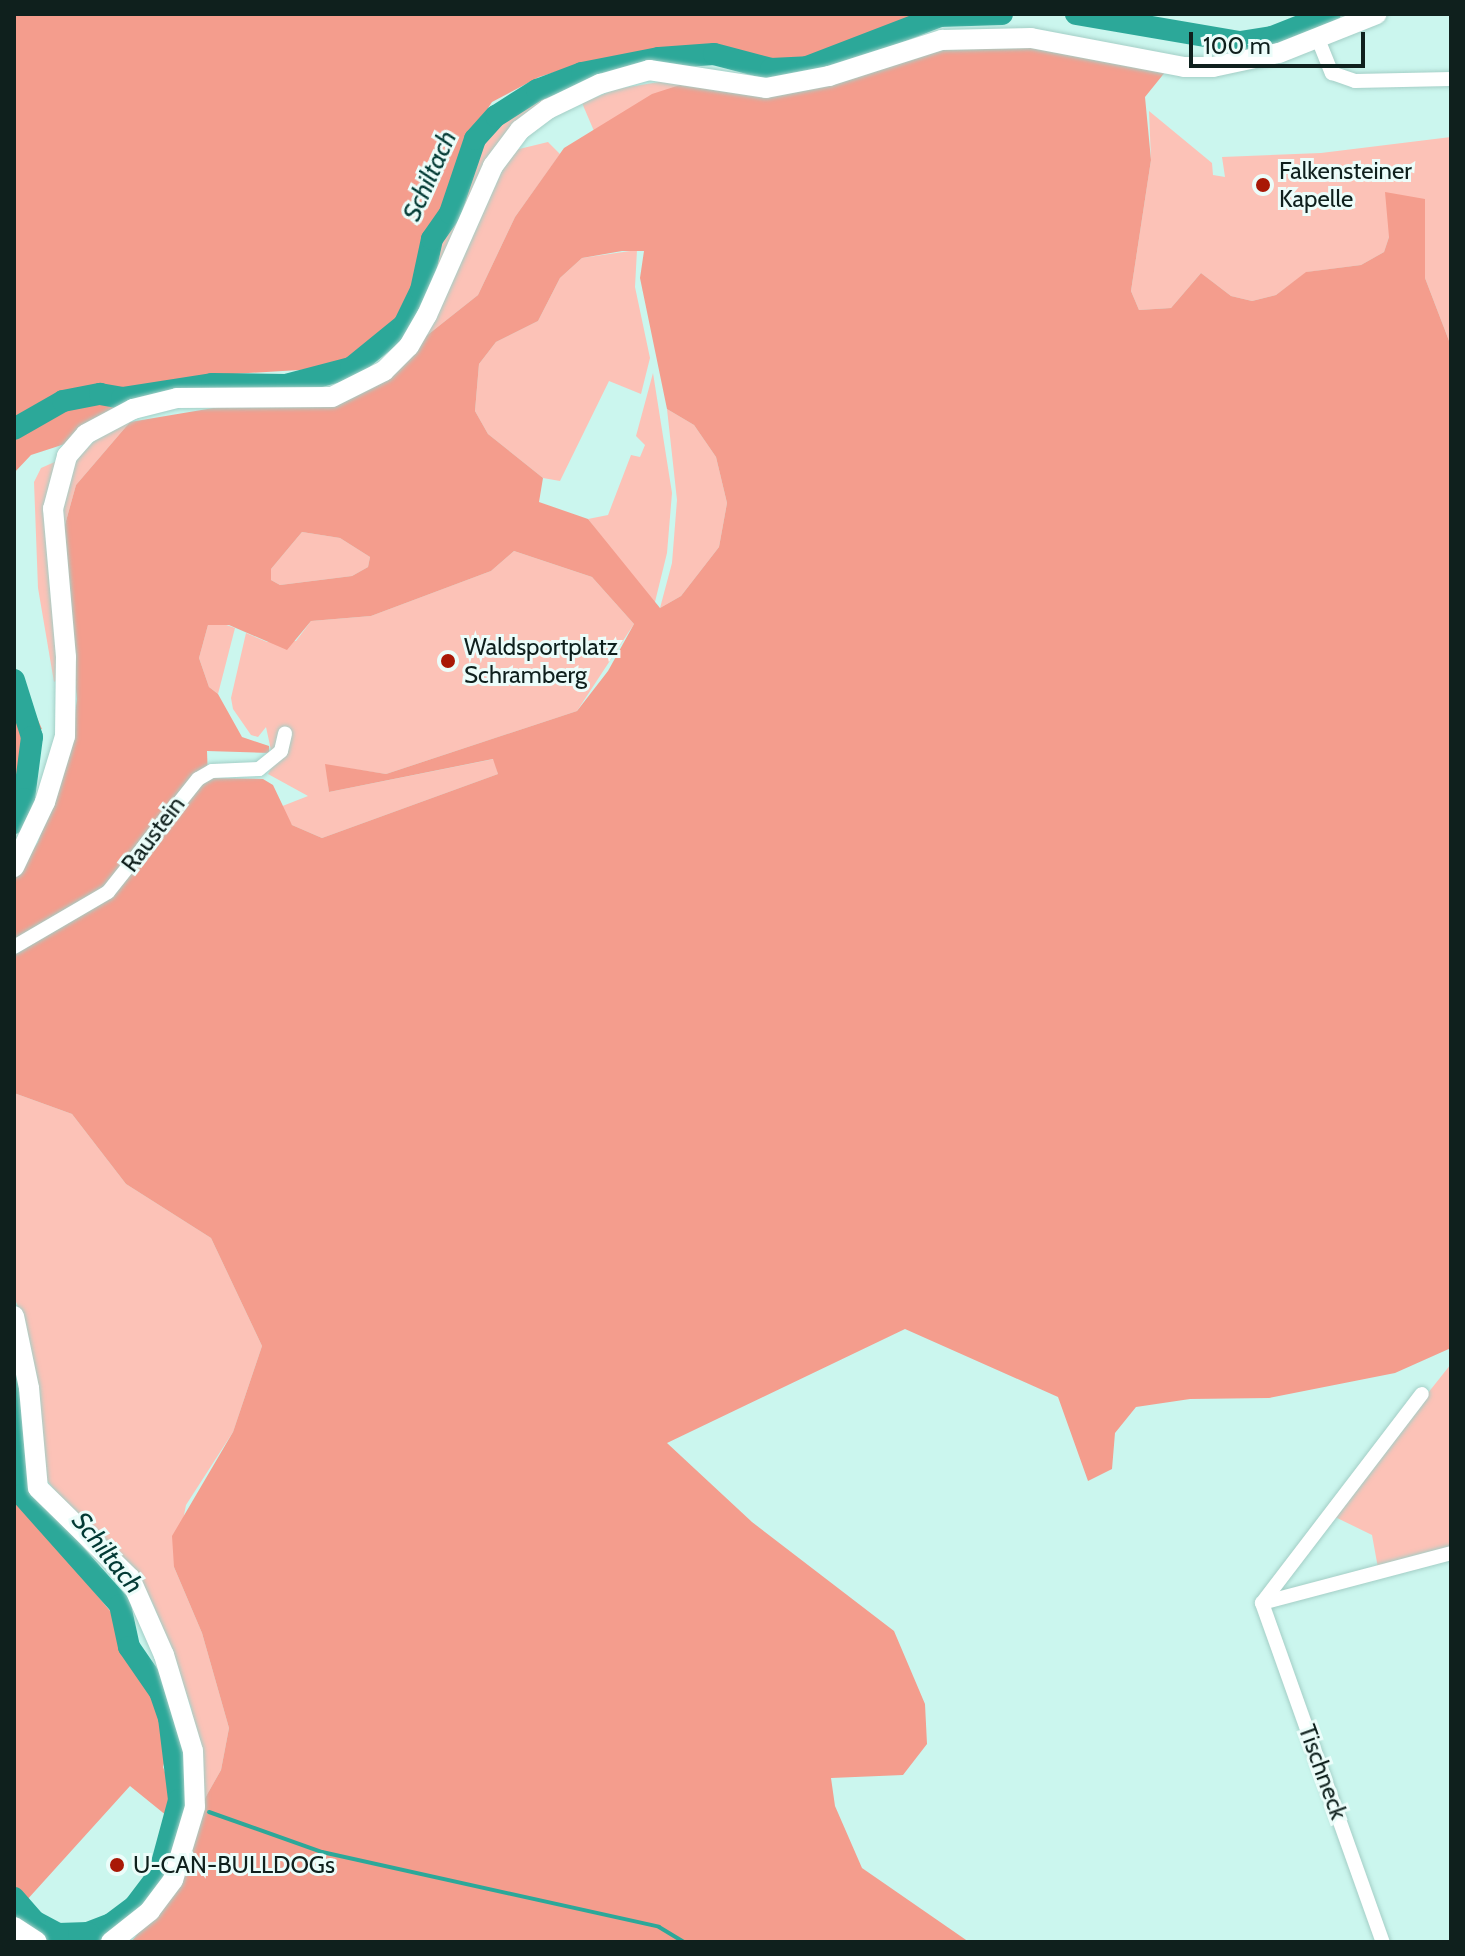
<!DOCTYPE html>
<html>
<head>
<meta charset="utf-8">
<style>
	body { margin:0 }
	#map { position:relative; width:1465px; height:1956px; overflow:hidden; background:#cbf6ee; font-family:Cabin,sans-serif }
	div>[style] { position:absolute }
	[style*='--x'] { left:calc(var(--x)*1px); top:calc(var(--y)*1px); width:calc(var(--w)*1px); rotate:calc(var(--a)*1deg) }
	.green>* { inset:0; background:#fcc2b7 }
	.forest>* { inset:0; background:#f49d8d }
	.stream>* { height:4px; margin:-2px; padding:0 2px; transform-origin:2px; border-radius:2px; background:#2ca899 }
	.river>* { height:22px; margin:-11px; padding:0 11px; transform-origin:11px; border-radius:11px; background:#2ca899 }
	.roads { filter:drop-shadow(0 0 2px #a4cec6) drop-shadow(0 0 2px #a4cec6) }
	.minor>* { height:14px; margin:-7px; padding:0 7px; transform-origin:7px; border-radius:7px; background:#fff }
	.secondary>* { height:20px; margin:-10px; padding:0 10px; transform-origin:10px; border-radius:10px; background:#fff }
	.dots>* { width:22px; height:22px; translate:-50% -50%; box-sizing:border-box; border:4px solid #ecfdfa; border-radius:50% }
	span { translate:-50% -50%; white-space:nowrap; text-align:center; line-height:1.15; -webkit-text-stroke:6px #ecfdfa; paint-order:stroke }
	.poi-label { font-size:24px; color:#0f201d }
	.left { translate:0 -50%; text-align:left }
	.street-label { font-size:24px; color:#0f201d }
	.water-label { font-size:26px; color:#023a34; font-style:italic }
	.frame { position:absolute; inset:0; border:16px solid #0f201d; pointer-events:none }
	.scale { position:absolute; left:1189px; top:32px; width:176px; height:36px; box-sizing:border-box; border:4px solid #0f201d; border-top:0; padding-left:10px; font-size:24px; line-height:28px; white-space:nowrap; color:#0f201d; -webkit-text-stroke:6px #ecfdfa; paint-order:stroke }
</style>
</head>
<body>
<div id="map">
	<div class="green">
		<i style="clip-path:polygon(589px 76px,535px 109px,431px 290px,439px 249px,484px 144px,510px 115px,545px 93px)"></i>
		<i style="clip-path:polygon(665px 81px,683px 84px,594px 131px,582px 103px,616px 89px)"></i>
		<i style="clip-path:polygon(1149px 111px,1212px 163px,1213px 175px,1225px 177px,1222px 157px,1321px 153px,1451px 137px,1451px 346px,1425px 278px,1424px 199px,1389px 237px,1384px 252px,1361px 265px,1307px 272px,1276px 295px,1252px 301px,1231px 296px,1201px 273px,1171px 308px,1139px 310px,1131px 291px,1151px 160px)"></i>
		<i style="clip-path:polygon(548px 142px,560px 154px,515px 217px,478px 295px,425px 337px,511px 151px)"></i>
		<i style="clip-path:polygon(637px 250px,635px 287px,650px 358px,641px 394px,609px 381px,560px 481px,543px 478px,488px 434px,475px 411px,479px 364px,496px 342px,538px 321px,560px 278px,582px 258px)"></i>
		<i style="clip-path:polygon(653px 373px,672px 493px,667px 553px,654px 606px,588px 519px,608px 515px,631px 455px,640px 457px,645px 445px,636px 436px)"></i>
		<i style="clip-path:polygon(667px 409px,694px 425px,716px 457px,727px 503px,719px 547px,681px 596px,660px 608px,672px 563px,677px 500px)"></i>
		<i style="clip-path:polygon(130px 422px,76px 485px,61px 539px,63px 497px,75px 460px,98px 437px)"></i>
		<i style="clip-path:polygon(57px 461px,46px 541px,60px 678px,54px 682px,38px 588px,34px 482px,41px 468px)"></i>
		<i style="clip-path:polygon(302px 532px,340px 538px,370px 557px,368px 567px,352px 576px,280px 585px,271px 580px,271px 569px)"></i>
		<i style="clip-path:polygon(514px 551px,592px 577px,634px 624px,577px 711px,386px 774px,326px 765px,329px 792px,494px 759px,498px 774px,322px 838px,292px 825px,280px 807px,308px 796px,268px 774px,274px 764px,266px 727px,258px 737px,251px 735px,233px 709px,231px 698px,246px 633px,267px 642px,296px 641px,311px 621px,371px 616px,491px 571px)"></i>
		<i style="clip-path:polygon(218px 622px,235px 628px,218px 694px,209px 687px,199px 658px,208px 625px)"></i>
		<i style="clip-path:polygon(14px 1093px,72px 1114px,126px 1184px,211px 1238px,262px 1346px,233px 1432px,186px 1505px,174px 1567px,202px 1633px,229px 1728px,221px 1770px,204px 1800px,191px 1707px,153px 1604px,126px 1560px,74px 1515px,46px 1479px,26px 1331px,14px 1296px)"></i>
		<i style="clip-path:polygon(1451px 1364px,1451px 1548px,1378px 1568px,1372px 1535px,1331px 1515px)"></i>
	</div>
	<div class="forest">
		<i style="clip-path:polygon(14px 14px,928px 14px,819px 57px,783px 64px,696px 48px,581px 64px,539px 77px,492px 102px,469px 137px,445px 214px,426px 238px,423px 263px,406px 306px,388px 332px,360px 355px,332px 368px,232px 374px,119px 395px,122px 406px,68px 443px,31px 455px,14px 473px)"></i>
		<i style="clip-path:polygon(evenodd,993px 41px,1166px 71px,1145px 97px,1151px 160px,1131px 291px,1139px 310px,1171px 308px,1201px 273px,1231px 296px,1252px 301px,1276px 295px,1306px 272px,1361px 265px,1384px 252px,1389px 237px,1385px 192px,1425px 199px,1425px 278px,1451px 346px,1451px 1348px,1395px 1373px,1269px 1398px,1190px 1399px,1136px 1407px,1115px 1433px,1112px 1469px,1088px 1481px,1058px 1397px,905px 1329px,667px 1443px,752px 1522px,894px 1631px,925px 1704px,927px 1744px,903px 1775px,831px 1778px,835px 1806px,862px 1868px,969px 1942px,131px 1942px,177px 1885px,204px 1800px,221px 1770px,229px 1728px,202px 1633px,174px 1567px,172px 1536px,233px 1432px,262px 1346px,211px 1238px,126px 1184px,72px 1114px,14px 1093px,14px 878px,38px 842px,72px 734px,77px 699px,61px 539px,76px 485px,130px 422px,237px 404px,308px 405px,425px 337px,478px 295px,515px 217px,564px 148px,652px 94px,683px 84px,770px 95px,938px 48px,993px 41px,622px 251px,644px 251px,640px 278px,667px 409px,694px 425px,716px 457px,727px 503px,719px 547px,681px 596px,660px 608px,588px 519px,539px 502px,543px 478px,488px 434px,475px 411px,479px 364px,496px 342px,538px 321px,560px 278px,582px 258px,622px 251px,993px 41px,302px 532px,340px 538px,370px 557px,368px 567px,352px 576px,280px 585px,271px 580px,271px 569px,302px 532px,993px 41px,514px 551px,592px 577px,634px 624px,608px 671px,577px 711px,386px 774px,325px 764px,329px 792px,493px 759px,498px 774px,322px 838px,292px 825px,273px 785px,263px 779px,208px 778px,207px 751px,269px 753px,269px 746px,242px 737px,218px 694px,209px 687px,199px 658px,208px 625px,229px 625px,287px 650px,311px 621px,371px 616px,491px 571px,514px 551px)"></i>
		<i style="clip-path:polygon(14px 666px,42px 729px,22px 738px,23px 765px,14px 807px)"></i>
		<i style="clip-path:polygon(14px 1496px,111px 1612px,172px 1735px,163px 1767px,176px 1800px,167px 1816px,130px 1786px,26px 1901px,14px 1889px)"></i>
	</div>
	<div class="stream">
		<i style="--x:937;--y:17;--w:3;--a:-72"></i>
		<i style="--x:209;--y:1812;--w:120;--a:19.5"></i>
		<i style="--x:322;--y:1852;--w:345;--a:12.5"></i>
		<i style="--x:659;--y:1927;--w:29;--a:31"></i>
	</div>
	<div class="river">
		<i style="--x:1076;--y:14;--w:166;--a:9.7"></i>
		<i style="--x:1240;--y:42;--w:32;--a:-9"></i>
		<i style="--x:1272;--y:37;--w:62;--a:-21.6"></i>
		<i style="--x:14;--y:429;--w:56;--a:-29.7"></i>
		<i style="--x:63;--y:401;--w:38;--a:-11"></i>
		<i style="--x:100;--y:394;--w:22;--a:10"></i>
		<i style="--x:122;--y:398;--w:91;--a:-8.8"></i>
		<i style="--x:212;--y:384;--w:74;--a:0.8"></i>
		<i style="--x:286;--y:385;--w:67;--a:-14.7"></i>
		<i style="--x:351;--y:368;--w:68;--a:-39.1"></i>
		<i style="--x:404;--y:325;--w:39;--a:-64"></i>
		<i style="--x:421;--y:290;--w:52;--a:-77.8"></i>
		<i style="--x:432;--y:239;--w:32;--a:-55"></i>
		<i style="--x:450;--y:213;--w:78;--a:-71.3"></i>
		<i style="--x:475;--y:139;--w:31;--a:-48"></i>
		<i style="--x:496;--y:116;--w:49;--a:-32.4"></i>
		<i style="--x:537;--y:90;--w:48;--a:-20.7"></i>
		<i style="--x:582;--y:73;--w:78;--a:-11"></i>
		<i style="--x:659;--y:58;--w:55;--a:-4.2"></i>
		<i style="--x:714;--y:54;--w:59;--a:14.7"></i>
		<i style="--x:771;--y:69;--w:36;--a:-3"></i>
		<i style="--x:807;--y:67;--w:142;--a:-21"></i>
		<i style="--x:940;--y:16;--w:62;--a:-1.8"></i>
		<i style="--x:14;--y:680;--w:60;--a:72.5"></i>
		<i style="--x:32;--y:737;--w:63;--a:97.4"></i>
		<i style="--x:24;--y:799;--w:26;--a:113"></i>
		<i style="--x:14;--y:1368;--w:127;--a:86.4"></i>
		<i style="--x:22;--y:1495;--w:147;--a:48.3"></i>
		<i style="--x:120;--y:1605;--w:43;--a:77.9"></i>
		<i style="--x:129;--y:1647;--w:55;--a:55.4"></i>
		<i style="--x:160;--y:1692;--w:28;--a:71"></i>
		<i style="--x:169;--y:1718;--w:83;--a:83"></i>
		<i style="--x:179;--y:1800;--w:77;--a:105.1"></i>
		<i style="--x:159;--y:1874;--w:40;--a:127"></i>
		<i style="--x:135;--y:1906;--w:30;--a:143"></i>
		<i style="--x:111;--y:1924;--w:25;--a:159"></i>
		<i style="--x:88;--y:1933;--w:30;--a:178"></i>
		<i style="--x:58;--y:1934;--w:26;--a:-152"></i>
		<i style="--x:35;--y:1922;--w:32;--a:-131"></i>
	</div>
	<div class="roads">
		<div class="minor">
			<i style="--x:1318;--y:39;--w:37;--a:68"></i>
			<i style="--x:1332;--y:73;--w:24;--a:19"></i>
			<i style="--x:1355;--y:81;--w:96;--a:-1.2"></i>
			<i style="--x:14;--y:947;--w:109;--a:-30.3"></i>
			<i style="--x:108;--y:892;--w:144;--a:-51.5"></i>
			<i style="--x:198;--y:779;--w:16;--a:-30"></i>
			<i style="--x:212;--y:771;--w:47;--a:-2.4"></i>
			<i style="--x:259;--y:769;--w:28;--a:-39"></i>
			<i style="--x:281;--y:751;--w:18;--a:-77"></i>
			<i style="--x:1262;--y:1603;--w:360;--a:70.4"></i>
			<i style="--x:1262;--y:1603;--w:263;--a:-52.6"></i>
			<i style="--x:1262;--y:1603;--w:196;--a:-14.8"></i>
		</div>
		<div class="secondary">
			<i style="--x:14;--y:867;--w:72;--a:-64.5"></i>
			<i style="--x:45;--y:802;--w:69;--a:-73.1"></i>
			<i style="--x:65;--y:736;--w:79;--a:-89.3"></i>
			<i style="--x:66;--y:657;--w:149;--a:-95"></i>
			<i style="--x:53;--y:509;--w:55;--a:-75.2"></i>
			<i style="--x:67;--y:456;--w:29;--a:-49"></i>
			<i style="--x:86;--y:434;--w:53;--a:-28"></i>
			<i style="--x:133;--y:409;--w:45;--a:-14"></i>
			<i style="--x:177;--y:398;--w:155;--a:-0.4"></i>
			<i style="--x:332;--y:397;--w:58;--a:-26.6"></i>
			<i style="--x:384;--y:371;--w:35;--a:-45"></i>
			<i style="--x:409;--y:346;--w:36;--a:-60"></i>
			<i style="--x:427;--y:315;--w:163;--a:-66.1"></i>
			<i style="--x:493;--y:166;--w:45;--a:-53.1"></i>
			<i style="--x:520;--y:130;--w:35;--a:-37"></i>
			<i style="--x:548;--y:109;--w:58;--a:-25.7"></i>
			<i style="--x:600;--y:84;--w:51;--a:-15.9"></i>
			<i style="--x:649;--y:70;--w:118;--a:8.7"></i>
			<i style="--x:766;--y:88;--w:64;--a:-10.8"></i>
			<i style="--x:829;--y:76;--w:119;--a:-17.7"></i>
			<i style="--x:942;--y:40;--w:89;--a:-1.3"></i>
			<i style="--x:1031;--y:38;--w:156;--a:10.7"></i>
			<i style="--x:1184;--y:67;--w:29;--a:0"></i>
			<i style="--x:1213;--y:67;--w:67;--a:-12"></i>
			<i style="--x:1279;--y:53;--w:105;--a:-21.7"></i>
			<i style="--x:14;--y:1316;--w:74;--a:78.2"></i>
			<i style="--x:29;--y:1388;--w:100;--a:84.9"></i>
			<i style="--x:38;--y:1488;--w:129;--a:44.4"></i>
			<i style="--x:130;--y:1578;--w:84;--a:66.2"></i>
			<i style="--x:164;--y:1655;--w:100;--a:73.2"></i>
			<i style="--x:193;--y:1751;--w:56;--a:88"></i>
			<i style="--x:195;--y:1807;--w:76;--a:106.8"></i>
			<i style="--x:173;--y:1880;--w:39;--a:127"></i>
			<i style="--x:150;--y:1911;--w:50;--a:141.5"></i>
			<i style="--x:14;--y:1927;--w:27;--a:33"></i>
		</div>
	</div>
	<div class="dots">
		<i style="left:1263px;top:185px;background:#a91806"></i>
		<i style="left:448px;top:661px;background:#a91806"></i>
		<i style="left:117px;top:1865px;background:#a91806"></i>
	</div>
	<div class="poi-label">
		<span class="left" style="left:1279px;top:185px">Falkensteiner<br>Kapelle</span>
		<span class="left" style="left:464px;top:661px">Waldsportplatz<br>Schramberg</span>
		<span class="left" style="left:133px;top:1865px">U-CAN-BULLDOGs</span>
	</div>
	<div class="street-label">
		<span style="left:153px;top:834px;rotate:-53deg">Raustein</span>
		<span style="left:1323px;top:1772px;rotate:70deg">Tischneck</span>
	</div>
	<div class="water-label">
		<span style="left:430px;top:176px;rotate:-66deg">Schiltach</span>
		<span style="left:107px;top:1553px;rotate:51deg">Schiltach</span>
	</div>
	<div class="frame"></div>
	<div class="scale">100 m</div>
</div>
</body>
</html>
